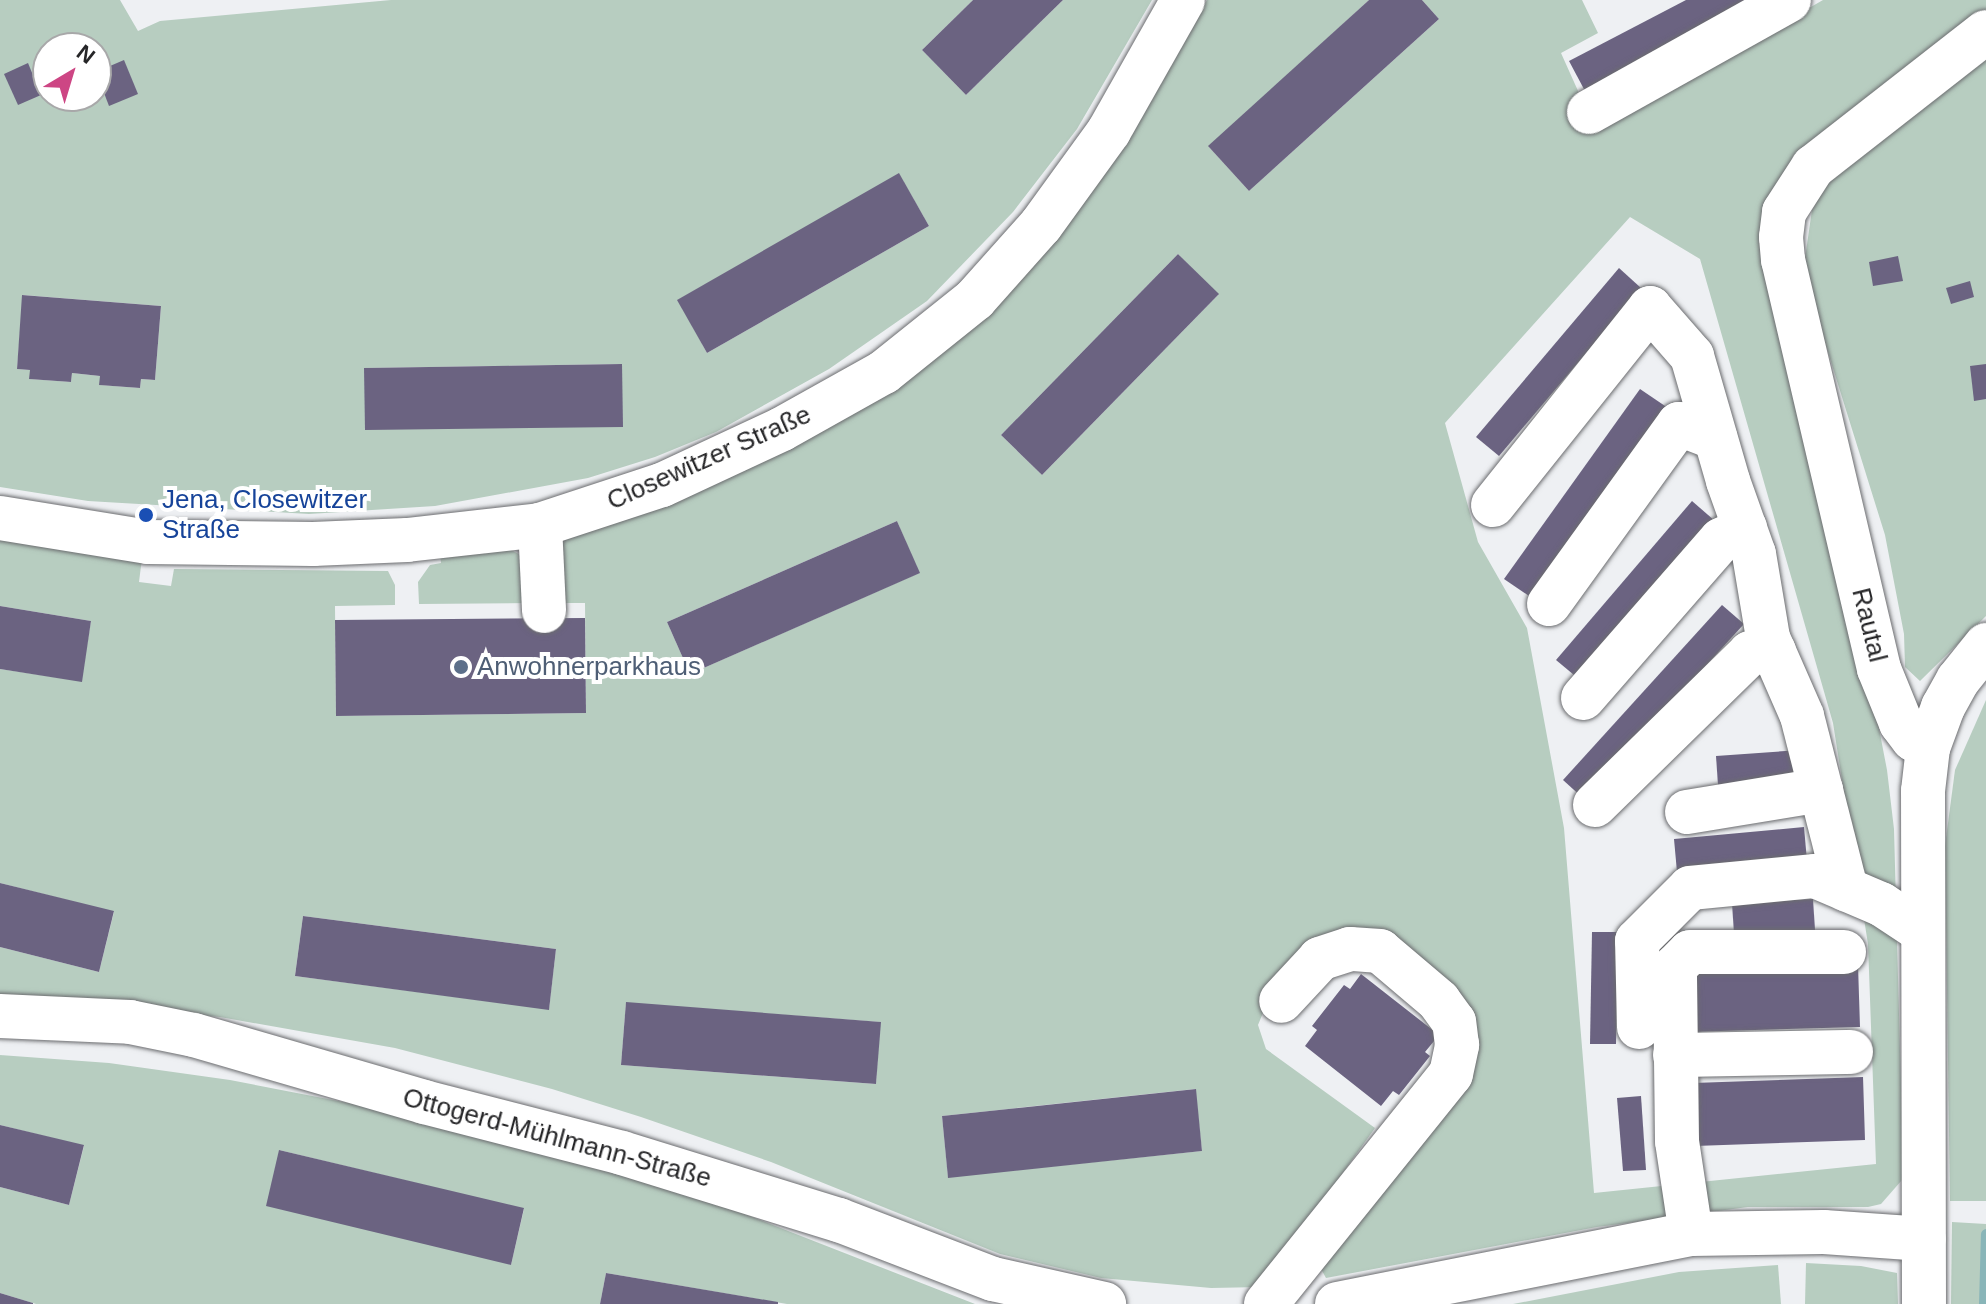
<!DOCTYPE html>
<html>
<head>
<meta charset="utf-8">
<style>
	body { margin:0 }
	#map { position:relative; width:1986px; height:1304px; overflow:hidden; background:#eef0f3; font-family:Arial,sans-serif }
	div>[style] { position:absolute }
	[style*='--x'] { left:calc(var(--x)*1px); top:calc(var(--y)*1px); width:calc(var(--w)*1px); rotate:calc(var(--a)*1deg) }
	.green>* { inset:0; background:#b7cdc0 }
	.stream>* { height:11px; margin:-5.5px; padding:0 5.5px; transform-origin:5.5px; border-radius:5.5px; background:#89b5b8 }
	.building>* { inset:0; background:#6b6381 }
	.roads { filter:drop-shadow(0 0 2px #6b6c6f) drop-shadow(0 0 2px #6b6c6f) }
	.minor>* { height:44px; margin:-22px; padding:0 22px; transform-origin:22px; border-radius:22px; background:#fff }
	.dots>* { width:22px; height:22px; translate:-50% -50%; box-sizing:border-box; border:4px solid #fff; border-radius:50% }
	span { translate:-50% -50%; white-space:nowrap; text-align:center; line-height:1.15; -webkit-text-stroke:8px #fff; paint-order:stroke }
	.street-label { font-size:26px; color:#262628 }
	.transit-label { font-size:26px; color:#164399 }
	.left { translate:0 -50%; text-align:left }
	.service-label { font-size:26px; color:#4e5e75 }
	.north { position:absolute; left:32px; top:32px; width:80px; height:80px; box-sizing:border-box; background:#fff; border:2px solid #a8a8a9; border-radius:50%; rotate:38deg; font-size:22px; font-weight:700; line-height:32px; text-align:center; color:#262628 }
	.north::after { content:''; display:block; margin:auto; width:28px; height:36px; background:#cd4684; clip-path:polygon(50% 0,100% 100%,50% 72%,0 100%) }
</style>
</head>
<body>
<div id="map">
	<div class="green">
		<i style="clip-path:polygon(evenodd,0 0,120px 0,138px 31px,160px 21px,391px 0,973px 0,922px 50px,966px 95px,1063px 0,1152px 0,1077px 129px,1013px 212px,927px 301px,829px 369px,716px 432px,655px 457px,588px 478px,435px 506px,309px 514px,88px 501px,0 487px,0 0,48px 48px,96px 48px,96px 96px,48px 96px,48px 48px,0 0,899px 174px,929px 226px,707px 353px,678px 300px,899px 174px,0 0,23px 295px,161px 306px,155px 380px,141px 379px,140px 388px,100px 385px,100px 376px,72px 373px,71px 382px,30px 379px,30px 370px,17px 369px,23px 295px,0 0,621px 364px,365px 430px,365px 368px,621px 364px)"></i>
		<i style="clip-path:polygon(evenodd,1207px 0,1369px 0,1209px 147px,1249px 191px,1439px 19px,1422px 0,1582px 0,1598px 33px,1561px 53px,1596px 131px,1823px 0,1986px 0,1986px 11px,1775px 187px,1887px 770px,1894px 829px,1903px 1161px,1902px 1180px,1881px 1204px,1868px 1207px,1748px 1207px,1597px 1227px,1326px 1278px,1320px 1267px,1467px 1064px,1395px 949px,1267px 1003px,1258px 1025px,1266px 1049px,1375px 1128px,1261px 1287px,1211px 1288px,1101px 1278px,1000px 1254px,771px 1162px,641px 1117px,552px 1089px,395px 1048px,220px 1017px,0 997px,0 947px,99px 972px,114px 912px,0 883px,0 669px,81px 681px,91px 621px,0 606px,0 540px,142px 558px,139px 582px,171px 586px,174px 569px,388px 571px,395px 585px,395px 605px,335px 606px,336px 716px,586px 713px,585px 603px,552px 603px,552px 555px,567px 533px,671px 504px,800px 444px,1117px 157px,1207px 0,1630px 217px,1700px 259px,1833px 723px,1868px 944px,1876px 1164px,1594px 1193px,1564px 828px,1527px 628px,1478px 542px,1445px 423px,1630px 217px,1207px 0,1178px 254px,1218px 295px,1042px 475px,1001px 435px,1178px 254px,1207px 0,897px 521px,919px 573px,690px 674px,667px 622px,897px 521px,1207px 0,303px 916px,556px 949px,549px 1009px,295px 976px,303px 916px,1207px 0,626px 1003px,880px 1022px,876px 1084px,621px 1065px,626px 1003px,1207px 0,1195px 1089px,1202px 1151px,948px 1177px,942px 1116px,1195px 1089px)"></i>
		<i style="clip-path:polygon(1986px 52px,1986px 616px,1920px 681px,1905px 667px,1904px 634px,1885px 535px,1803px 272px,1812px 210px,1827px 183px)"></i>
		<i style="clip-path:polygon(504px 546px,526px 558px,535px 603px,419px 604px,418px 582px,430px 565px,441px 563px,440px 554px)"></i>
		<i style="clip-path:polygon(1986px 700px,1986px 1201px,1950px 1201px,1945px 846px,1955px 770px)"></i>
		<i style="clip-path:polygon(evenodd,0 1055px,109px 1063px,230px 1080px,452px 1123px,714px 1202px,975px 1304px,787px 1304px,606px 1273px,600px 1304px,36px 1304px,0 1293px,0 1187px,69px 1205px,84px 1146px,0 1125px,0 1055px,279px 1150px,524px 1209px,511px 1265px,279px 1150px)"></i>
		<i style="clip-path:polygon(1952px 1222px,1986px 1224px,1986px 1304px,1951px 1304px)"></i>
		<i style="clip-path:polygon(1806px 1263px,1861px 1266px,1897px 1273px,1898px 1304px,1805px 1304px)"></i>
		<i style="clip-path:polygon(1778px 1265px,1781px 1304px,1513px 1304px,1679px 1272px)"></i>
	</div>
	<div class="stream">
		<i style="--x:1984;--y:1304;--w:70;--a:-88.4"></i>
	</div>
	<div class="building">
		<i style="clip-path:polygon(973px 0,1063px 0,966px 95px,922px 50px)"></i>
		<i style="clip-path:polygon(1369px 0,1422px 0,1439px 19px,1249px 191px,1208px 146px)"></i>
		<i style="clip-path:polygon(1686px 0,1757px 0,1585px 91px,1569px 61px)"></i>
		<i style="clip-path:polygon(124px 60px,138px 94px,109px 106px,96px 72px)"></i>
		<i style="clip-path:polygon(28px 63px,41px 95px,18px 105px,4px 74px)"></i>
		<i style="clip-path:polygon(899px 173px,929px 226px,707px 353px,677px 300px)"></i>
		<i style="clip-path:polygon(1178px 254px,1219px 294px,1042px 475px,1001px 435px)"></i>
		<i style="clip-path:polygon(1898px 256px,1903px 281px,1873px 286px,1869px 262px)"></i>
		<i style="clip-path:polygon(1619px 268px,1641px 288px,1499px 456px,1476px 437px)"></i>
		<i style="clip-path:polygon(1970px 281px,1974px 297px,1951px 304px,1946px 288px)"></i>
		<i style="clip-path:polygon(22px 295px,161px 306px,155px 380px,141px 379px,140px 388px,99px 385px,100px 376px,72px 373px,71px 382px,29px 379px,30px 370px,17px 369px)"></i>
		<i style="clip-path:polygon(622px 364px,623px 427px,365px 430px,364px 368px)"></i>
		<i style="clip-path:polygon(1986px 364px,1986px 399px,1974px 401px,1970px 366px)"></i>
		<i style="clip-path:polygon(1640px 389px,1668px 408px,1532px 598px,1504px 579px)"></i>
		<i style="clip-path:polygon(1692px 501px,1715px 521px,1580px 680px,1556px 660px)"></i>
		<i style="clip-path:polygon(897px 521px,920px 573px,690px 674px,667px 622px)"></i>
		<i style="clip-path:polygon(1722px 605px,1744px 624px,1584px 799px,1563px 780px)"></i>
		<i style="clip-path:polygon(0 606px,91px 621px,82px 682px,0 669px)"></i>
		<i style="clip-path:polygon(585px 618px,586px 713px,336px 716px,335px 620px)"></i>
		<i style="clip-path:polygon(1800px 750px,1802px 779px,1718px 785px,1716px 756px)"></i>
		<i style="clip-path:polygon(1804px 827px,1807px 861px,1677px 872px,1674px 839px)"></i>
		<i style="clip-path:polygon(0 883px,114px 911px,99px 972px,0 947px)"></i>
		<i style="clip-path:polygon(1813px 899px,1815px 930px,1734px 934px,1732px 903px)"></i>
		<i style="clip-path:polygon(303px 916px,556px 949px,549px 1010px,295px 976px)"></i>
		<i style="clip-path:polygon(1592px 932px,1618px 932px,1616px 1044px,1590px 1044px)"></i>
		<i style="clip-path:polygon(1858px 965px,1860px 1027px,1687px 1032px,1685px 970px)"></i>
		<i style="clip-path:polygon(1361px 974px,1439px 1035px,1425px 1052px,1430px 1056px,1399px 1095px,1393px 1091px,1381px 1106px,1305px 1046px,1317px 1030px,1312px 1026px,1344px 985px,1350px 989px)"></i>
		<i style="clip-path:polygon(626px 1002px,881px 1022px,876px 1084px,621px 1065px)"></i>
		<i style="clip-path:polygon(1863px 1077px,1865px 1140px,1695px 1146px,1693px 1083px)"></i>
		<i style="clip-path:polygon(1196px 1089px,1202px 1151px,948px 1178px,942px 1116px)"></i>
		<i style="clip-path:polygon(1641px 1096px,1646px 1170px,1623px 1171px,1617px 1098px)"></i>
		<i style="clip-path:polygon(0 1125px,84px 1145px,69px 1205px,0 1187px)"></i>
		<i style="clip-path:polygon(279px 1150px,524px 1208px,511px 1265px,266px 1206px)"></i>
		<i style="clip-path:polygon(606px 1273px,778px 1302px,778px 1304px,600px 1304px)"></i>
		<i style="clip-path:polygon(0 1293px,33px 1303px,33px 1304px,0 1304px)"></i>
	</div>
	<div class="roads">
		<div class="minor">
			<i style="--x:1589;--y:112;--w:229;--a:-29.2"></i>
			<i style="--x:1493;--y:505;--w:252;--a:-51.4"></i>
			<i style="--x:1650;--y:308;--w:64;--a:48.8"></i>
			<i style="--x:1692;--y:356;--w:130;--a:73.9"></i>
			<i style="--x:1728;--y:481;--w:77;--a:70.4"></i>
			<i style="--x:1754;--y:554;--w:85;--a:80.5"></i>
			<i style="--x:1768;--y:638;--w:85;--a:66.4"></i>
			<i style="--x:1802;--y:716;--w:179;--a:75.7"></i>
			<i style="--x:0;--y:518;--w:150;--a:9.2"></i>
			<i style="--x:148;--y:542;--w:165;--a:0.7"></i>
			<i style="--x:313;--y:544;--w:94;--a:-2.4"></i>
			<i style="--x:407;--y:540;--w:134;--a:-6.4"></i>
			<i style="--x:540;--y:525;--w:128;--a:-18.2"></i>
			<i style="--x:662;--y:485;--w:132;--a:-25"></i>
			<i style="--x:782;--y:429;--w:117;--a:-29.2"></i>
			<i style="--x:884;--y:372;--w:117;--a:-38.7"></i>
			<i style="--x:975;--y:299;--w:99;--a:-48.3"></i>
			<i style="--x:1041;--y:225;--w:116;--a:-54.1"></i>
			<i style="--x:1109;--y:131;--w:150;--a:-60.5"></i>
			<i style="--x:540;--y:525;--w:86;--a:87.3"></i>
			<i style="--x:1549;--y:604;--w:222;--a:-54.2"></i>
			<i style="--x:1679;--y:424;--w:39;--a:21"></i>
			<i style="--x:1583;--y:698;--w:210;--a:-48.9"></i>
			<i style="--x:1721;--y:540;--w:27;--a:-27"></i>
			<i style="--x:1928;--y:748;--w:17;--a:-149"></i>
			<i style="--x:1913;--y:739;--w:20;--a:-127"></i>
			<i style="--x:1901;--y:723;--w:58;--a:-112.2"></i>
			<i style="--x:1879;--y:669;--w:420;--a:-103.2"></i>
			<i style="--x:1783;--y:260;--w:23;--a:-95"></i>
			<i style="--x:1781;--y:237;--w:25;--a:-83"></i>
			<i style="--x:1784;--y:212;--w:54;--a:-57.2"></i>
			<i style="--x:1813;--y:167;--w:219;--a:-38"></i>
			<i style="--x:1595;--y:805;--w:217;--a:-44.4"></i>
			<i style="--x:1750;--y:653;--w:24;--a:-5"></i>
			<i style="--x:1687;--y:812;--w:136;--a:-9.3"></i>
			<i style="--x:0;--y:1016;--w:130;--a:2.6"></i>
			<i style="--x:130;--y:1022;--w:65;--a:11.5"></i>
			<i style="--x:194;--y:1035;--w:240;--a:16.2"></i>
			<i style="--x:424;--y:1102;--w:204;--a:14.4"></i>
			<i style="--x:622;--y:1153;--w:227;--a:17.2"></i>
			<i style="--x:839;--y:1220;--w:165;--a:21"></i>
			<i style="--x:993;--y:1279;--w:114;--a:12.7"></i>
			<i style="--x:1639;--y:1027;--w:86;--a:-91.3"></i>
			<i style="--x:1637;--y:941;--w:75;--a:-45"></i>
			<i style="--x:1690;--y:888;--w:126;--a:-5.5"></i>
			<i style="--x:1815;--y:876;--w:72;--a:23"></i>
			<i style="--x:1881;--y:904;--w:49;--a:33.4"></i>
			<i style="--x:1675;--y:1055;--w:176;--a:-1"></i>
			<i style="--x:1691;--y:1234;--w:94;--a:-98.6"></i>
			<i style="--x:1677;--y:1141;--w:174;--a:-90.7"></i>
			<i style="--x:1675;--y:967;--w:21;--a:-45"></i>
			<i style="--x:1690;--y:952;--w:154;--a:0"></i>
			<i style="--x:1266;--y:1304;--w:295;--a:-51.2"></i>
			<i style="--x:1451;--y:1074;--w:30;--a:-78"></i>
			<i style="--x:1457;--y:1045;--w:23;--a:-97"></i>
			<i style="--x:1454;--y:1022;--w:26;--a:-126"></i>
			<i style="--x:1439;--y:1001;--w:77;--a:-139.7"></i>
			<i style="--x:1380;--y:951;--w:30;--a:-176"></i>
			<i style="--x:1350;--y:949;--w:32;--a:162"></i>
			<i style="--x:1320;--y:959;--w:57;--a:132.9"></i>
			<i style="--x:1337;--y:1304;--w:361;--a:-11.2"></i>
			<i style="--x:1691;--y:1234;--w:133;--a:-0.9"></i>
			<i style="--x:1824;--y:1232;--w:100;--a:4"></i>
			<i style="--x:1924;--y:1304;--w:513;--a:-90.11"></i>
			<i style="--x:1923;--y:791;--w:43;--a:-83.4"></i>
			<i style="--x:1928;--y:748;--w:44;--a:-69.9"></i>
			<i style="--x:1943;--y:707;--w:31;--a:-61"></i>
			<i style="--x:1958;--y:680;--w:45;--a:-51.3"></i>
		</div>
	</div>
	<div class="dots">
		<i style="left:146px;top:515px;background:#1a4fb4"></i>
		<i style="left:461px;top:667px;background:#5c6f8a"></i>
	</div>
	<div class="street-label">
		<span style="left:709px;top:458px;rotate:-24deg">Closewitzer Straße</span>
		<span style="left:1869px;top:625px;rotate:76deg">Rautal</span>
		<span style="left:557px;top:1138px;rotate:15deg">Ottogerd-Mühlmann-Straße</span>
	</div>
	<div class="transit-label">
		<span class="left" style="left:162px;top:515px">Jena, Closewitzer<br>Straße</span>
	</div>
	<div class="service-label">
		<span class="left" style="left:477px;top:667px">Anwohnerparkhaus</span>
	</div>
	<div class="north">N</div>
</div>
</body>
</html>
